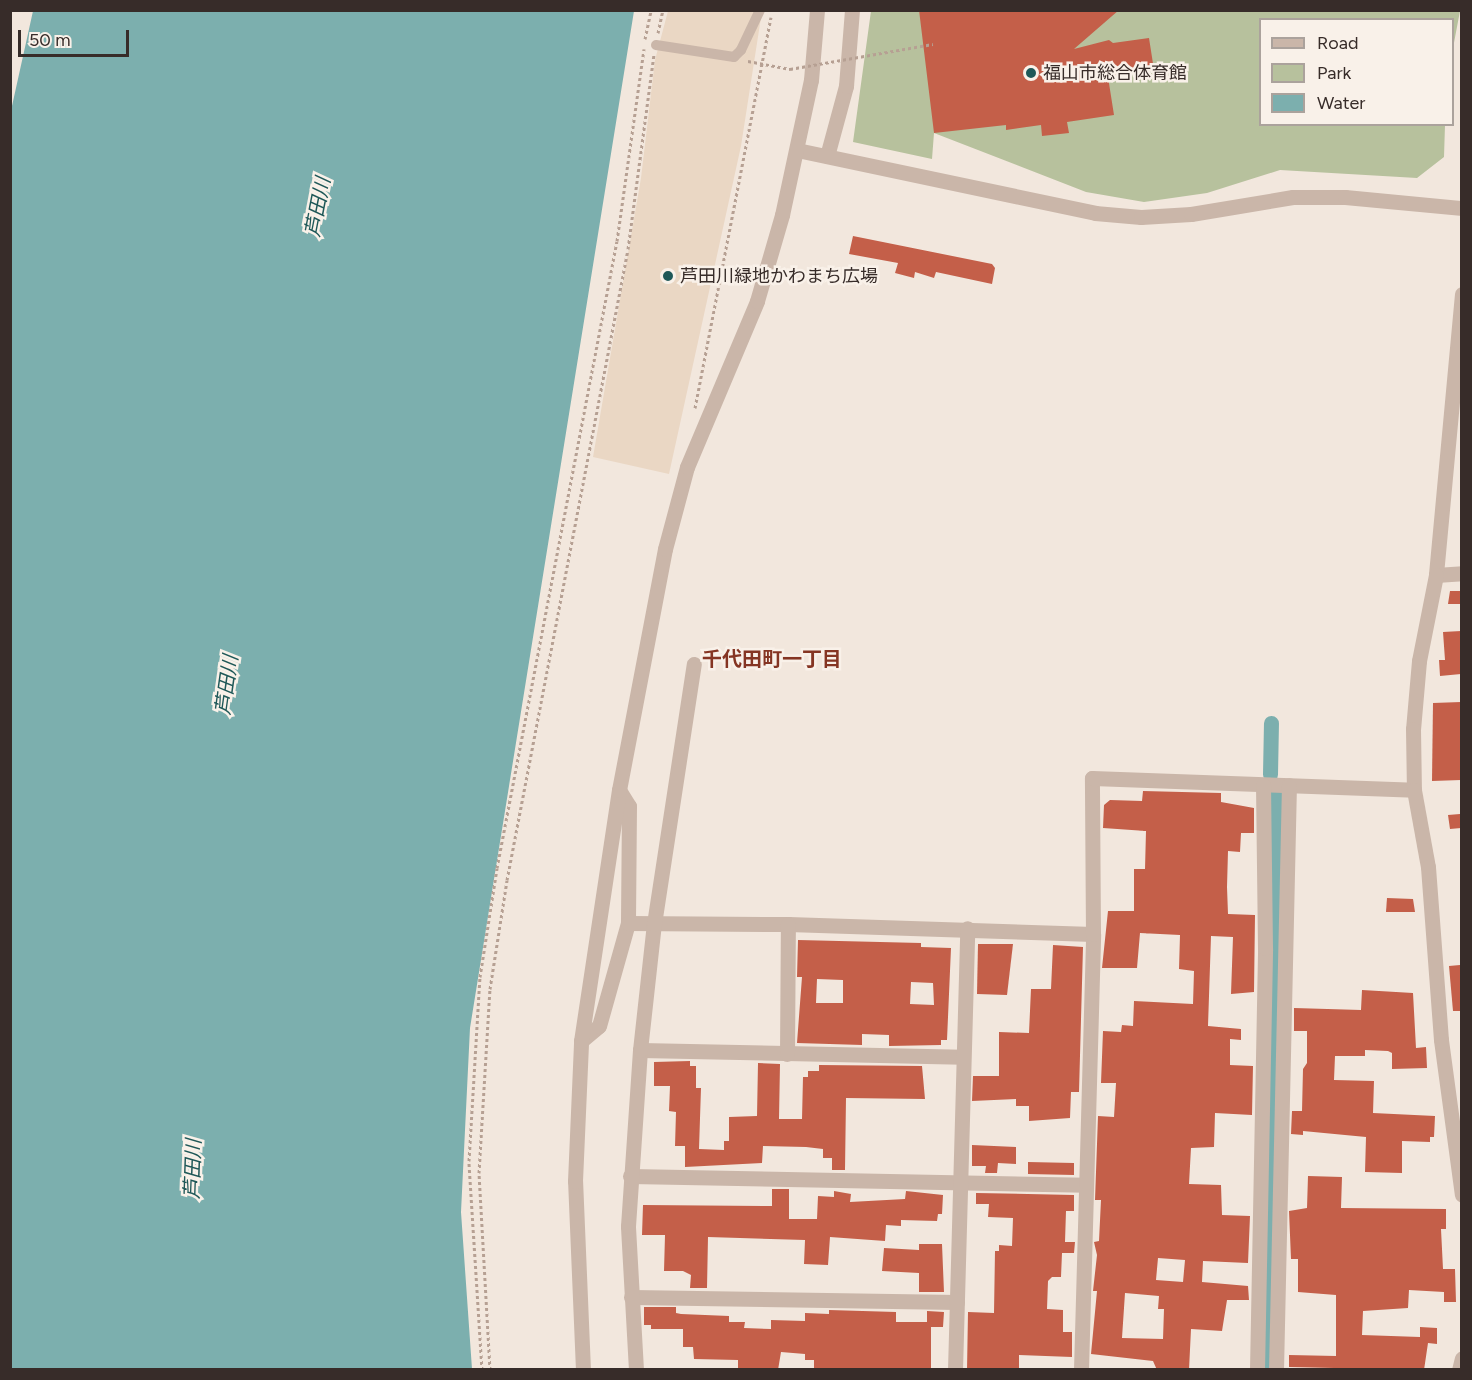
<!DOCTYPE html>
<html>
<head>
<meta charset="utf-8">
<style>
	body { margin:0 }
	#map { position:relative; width:1472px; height:1380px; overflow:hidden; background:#f2e7dd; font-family:Figtree,"Noto Sans JP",sans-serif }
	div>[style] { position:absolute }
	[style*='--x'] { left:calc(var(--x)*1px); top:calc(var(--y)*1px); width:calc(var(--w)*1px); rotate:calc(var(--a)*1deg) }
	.green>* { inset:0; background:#b7c19d }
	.plaza>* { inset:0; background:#ead7c4 }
	.water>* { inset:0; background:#7cafae }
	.canal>* { height:15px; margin:-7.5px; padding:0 7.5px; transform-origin:7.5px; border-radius:7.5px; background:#7cafae }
	.building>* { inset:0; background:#c45f49 }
	.path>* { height:3px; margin-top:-1.5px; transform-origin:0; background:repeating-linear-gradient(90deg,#b6a093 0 3px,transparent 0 6px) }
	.pedestrian>* { height:10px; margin:-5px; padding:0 5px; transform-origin:5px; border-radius:5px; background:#cab6a9 }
	.minor>* { height:15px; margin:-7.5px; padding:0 7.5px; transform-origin:7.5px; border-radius:7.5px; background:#cab6a9 }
	.tertiary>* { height:15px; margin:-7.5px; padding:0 7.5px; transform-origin:7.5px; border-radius:7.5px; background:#cab6a9 }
	.path-bridge>* { height:3px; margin-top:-1.5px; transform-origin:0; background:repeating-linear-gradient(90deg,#b6a093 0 3px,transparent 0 6px) }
	.dots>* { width:16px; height:16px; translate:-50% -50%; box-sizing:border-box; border:3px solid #f9f1e9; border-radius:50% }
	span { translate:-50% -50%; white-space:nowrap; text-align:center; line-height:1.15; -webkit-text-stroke:5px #f9f1e9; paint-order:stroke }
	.poi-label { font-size:18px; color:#372c29 }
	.left { translate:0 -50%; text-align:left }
	.water-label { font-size:20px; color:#1f5858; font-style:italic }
	.neighbourhood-label { font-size:20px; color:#853523; font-weight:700 }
	.frame { position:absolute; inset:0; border:12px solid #372c29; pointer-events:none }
	.legend { position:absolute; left:1259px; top:18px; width:195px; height:108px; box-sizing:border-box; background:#f9f1e9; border:2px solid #aba29c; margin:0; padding:8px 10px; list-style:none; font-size:18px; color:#372c29 }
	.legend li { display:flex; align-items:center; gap:12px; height:30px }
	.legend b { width:30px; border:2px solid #aba29c }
	.scale { position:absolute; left:18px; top:30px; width:111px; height:27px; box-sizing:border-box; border:3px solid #372c29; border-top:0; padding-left:8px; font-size:18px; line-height:21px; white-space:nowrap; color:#372c29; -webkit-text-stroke:4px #f9f1e9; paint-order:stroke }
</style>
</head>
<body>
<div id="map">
	<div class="green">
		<i style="clip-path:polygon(871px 11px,1460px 11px,1453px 48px,1452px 20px,1260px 20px,1260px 124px,1445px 125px,1444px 157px,1417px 178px,1280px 170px,1207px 193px,1144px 202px,1086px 192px,934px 133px,932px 159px,853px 142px)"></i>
	</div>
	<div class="plaza">
		<i style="clip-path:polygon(668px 11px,762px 11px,741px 146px,669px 474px,593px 457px,641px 178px,655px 60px)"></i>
	</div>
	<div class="water">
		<i style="clip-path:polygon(33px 11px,634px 11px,470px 1028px,461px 1212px,472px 1369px,11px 1369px,10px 115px)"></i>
	</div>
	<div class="canal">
		<i style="--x:1270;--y:774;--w:51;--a:-88.9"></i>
		<i style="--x:1266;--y:1370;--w:575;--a:-89"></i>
	</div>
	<div class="building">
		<i style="clip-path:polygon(919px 10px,1119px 10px,1074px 49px,1109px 40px,1113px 43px,1149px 38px,1154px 70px,1108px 77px,1114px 115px,1067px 122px,1069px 133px,1042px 136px,1041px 125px,1006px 130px,1006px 125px,934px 133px)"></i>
		<i style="clip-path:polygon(853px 236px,992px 264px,995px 268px,992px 284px,936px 272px,934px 278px,915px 272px,914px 278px,895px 273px,898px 263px,849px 254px)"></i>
		<i style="clip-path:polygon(1450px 591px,1461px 591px,1461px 604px,1448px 604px)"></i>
		<i style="clip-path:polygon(1461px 631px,1461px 674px,1440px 676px,1439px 660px,1445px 660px,1443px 632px)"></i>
		<i style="clip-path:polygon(1461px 702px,1461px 780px,1432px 781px,1433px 703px)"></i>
		<i style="clip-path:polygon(evenodd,1143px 791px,1221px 793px,1221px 802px,1254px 808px,1254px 833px,1241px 833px,1240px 852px,1228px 851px,1227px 887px,1228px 914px,1255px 915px,1254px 992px,1231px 994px,1233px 937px,1211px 936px,1208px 1026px,1241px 1029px,1241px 1040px,1230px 1039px,1230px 1065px,1253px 1066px,1252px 1115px,1215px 1113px,1214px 1147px,1191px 1148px,1189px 1184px,1221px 1185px,1222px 1215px,1250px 1216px,1248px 1263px,1203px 1261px,1202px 1282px,1248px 1286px,1249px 1300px,1227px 1300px,1222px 1331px,1191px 1329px,1189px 1370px,1157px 1370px,1153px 1361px,1091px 1354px,1097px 1291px,1093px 1291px,1097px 1255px,1094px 1242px,1099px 1241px,1101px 1200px,1095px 1200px,1098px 1116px,1114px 1117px,1116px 1083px,1101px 1083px,1103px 1031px,1121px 1032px,1122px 1025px,1133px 1026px,1134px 1001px,1193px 1004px,1194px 971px,1179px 969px,1180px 935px,1140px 933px,1137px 968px,1102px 968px,1108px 911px,1134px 911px,1134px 869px,1145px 869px,1146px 831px,1103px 828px,1104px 805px,1110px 800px,1142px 801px,1143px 791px,1158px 1258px,1185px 1260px,1183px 1282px,1156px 1280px,1158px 1258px,1143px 791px,1125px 1293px,1159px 1296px,1158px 1309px,1164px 1309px,1163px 1339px,1122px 1338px,1125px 1293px)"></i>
		<i style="clip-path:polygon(1460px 814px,1461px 828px,1450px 829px,1448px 815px)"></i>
		<i style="clip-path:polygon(1387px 898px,1413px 899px,1415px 912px,1386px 912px)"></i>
		<i style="clip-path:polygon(evenodd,798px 940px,921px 943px,921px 947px,951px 948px,947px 1040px,941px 1040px,941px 1045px,889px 1046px,889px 1035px,862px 1034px,862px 1045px,797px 1043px,802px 977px,797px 977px,798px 940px,817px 979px,843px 980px,843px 1003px,816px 1003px,817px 979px,798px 940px,911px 982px,933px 983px,934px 1005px,910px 1004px,911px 982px)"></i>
		<i style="clip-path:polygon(978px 944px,1013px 944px,1007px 995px,977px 994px)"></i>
		<i style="clip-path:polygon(1053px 945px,1083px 947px,1079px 1092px,1071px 1092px,1070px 1118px,1029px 1121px,1029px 1106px,1016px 1106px,1016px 1099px,972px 1101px,973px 1076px,999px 1076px,999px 1032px,1029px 1033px,1031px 989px,1051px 989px)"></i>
		<i style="clip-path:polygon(1460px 965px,1461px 1011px,1453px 1011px,1449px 966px)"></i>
		<i style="clip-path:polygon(1362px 990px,1413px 993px,1416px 1048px,1426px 1047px,1427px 1068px,1392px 1069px,1392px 1053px,1388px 1051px,1365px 1050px,1365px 1056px,1335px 1056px,1334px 1080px,1374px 1081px,1373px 1113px,1435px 1116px,1434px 1137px,1430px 1137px,1430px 1142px,1402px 1141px,1402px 1173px,1365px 1172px,1366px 1137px,1303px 1131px,1303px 1135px,1291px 1134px,1292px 1111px,1302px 1111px,1303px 1069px,1307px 1063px,1307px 1031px,1294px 1031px,1294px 1008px,1361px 1010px)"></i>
		<i style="clip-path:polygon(690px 1061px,690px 1066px,696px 1066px,696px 1088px,701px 1088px,699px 1149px,724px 1150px,724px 1141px,729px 1141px,729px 1117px,757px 1116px,758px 1063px,780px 1064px,779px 1119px,802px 1119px,803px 1077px,808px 1077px,808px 1071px,819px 1071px,819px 1065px,922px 1066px,925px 1099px,846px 1098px,845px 1170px,832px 1170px,832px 1158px,823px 1158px,823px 1149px,806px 1147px,763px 1146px,762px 1163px,685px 1167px,685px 1146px,675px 1146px,676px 1112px,669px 1111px,670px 1086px,654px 1086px,654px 1062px)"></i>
		<i style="clip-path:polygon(972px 1145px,1016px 1147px,1016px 1164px,998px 1163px,997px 1173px,985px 1173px,986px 1166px,972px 1166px)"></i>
		<i style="clip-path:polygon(1028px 1162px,1074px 1163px,1074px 1175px,1028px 1174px)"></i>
		<i style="clip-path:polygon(1308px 1176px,1342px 1177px,1341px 1208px,1446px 1209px,1446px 1229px,1441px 1229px,1443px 1269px,1455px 1269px,1456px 1302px,1444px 1302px,1444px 1292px,1409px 1290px,1408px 1308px,1363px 1311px,1362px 1335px,1420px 1337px,1420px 1327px,1437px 1328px,1437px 1344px,1428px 1343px,1424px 1370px,1289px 1367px,1289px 1355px,1336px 1356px,1336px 1295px,1298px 1292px,1298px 1259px,1291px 1259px,1289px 1211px,1307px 1208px)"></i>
		<i style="clip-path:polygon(772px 1189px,789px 1189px,789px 1219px,817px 1219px,818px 1196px,834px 1197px,834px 1191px,851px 1194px,850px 1202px,905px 1199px,906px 1191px,943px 1195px,942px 1214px,938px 1214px,937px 1221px,901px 1220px,901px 1226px,886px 1225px,885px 1241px,830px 1237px,828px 1265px,804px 1264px,805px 1240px,708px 1237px,707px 1288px,690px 1288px,691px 1275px,683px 1271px,664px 1271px,665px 1235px,642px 1235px,643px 1205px,772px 1206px)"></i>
		<i style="clip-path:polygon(976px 1193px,1074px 1195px,1074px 1211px,1066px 1211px,1065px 1242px,1075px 1242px,1074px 1253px,1062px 1253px,1061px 1277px,1052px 1277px,1048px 1281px,1047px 1309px,1063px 1310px,1063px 1332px,1072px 1332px,1072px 1357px,1019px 1355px,1019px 1370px,967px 1370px,968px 1312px,994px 1313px,995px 1251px,999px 1251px,999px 1245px,1012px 1246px,1013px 1218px,988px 1217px,989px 1204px,976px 1204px)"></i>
		<i style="clip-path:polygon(919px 1244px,942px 1244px,944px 1292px,919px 1292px,919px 1273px,882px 1271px,884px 1248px,919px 1250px)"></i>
		<i style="clip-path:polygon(644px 1307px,676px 1307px,676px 1313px,681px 1314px,729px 1316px,729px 1322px,745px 1322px,744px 1328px,771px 1329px,771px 1320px,805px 1321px,805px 1313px,829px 1314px,829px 1310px,896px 1312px,896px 1322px,927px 1322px,927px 1311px,944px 1312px,943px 1327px,931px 1327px,931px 1370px,814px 1370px,814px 1360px,805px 1360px,805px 1354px,781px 1352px,778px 1370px,738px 1370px,738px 1360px,694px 1359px,693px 1347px,683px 1347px,683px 1329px,651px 1329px,651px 1325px,644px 1325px)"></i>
	</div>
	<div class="path">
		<i style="--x:658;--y:33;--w:24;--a:-78"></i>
		<i style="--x:645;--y:39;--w:30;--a:-78"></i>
		<i style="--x:748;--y:61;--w:43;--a:10.8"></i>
		<i style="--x:695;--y:408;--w:398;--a:-79"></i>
		<i style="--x:482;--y:1370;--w:209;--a:-93.6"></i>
		<i style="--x:469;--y:1161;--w:184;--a:-86.6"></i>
		<i style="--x:480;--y:977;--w:110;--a:-81.1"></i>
		<i style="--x:497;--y:868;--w:638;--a:-79.17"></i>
		<i style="--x:617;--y:241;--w:194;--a:-82"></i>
		<i style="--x:490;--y:1370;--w:197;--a:-93.2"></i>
		<i style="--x:479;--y:1173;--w:184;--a:-86.6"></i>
		<i style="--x:490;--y:989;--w:110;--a:-81.1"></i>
		<i style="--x:507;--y:880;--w:642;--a:-79.14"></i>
		<i style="--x:628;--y:249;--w:196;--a:-82.4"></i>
	</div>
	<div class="pedestrian">
		<i style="--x:656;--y:45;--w:79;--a:8.7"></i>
		<i style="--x:734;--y:57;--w:10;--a:-45"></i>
		<i style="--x:741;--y:50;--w:44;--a:-64.6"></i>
	</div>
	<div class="minor">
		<i style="--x:827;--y:156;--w:73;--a:-74.8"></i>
		<i style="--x:846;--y:86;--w:76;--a:-85.5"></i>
		<i style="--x:1436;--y:575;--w:26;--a:-4"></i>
		<i style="--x:619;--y:790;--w:19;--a:58"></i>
		<i style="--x:629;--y:806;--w:117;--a:90.5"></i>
		<i style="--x:581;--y:1041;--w:23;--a:-40"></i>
		<i style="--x:599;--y:1026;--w:107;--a:-74.3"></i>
		<i style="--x:628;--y:923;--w:160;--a:0.4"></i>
		<i style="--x:788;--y:924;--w:305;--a:1.9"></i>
		<i style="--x:640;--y:1050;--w:322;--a:1.2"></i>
		<i style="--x:787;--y:1054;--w:130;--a:-89.6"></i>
		<i style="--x:630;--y:1176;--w:456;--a:1.1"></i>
		<i style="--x:631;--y:1297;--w:326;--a:0.9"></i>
		<i style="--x:636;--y:1370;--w:144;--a:-93.2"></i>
		<i style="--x:628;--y:1226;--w:176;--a:-86.1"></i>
		<i style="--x:640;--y:1050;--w:127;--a:-83.7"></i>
		<i style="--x:654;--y:924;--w:263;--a:-81.3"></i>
		<i style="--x:955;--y:1370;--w:442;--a:-88.4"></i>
		<i style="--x:1081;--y:1370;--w:436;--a:-88.4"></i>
		<i style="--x:1093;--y:934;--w:156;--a:-90.4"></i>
		<i style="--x:1092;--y:778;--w:322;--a:2.1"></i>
		<i style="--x:1257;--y:1370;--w:422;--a:-88.9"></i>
		<i style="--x:1265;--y:948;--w:163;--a:-90.7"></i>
		<i style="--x:1276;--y:1370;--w:585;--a:-88.73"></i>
	</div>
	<div class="tertiary">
		<i style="--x:797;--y:150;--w:305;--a:11.9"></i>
		<i style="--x:1095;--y:213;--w:46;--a:5"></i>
		<i style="--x:1141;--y:217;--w:50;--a:-3.4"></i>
		<i style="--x:1191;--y:214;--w:103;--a:-9.5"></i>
		<i style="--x:1293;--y:197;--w:52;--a:0"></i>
		<i style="--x:1345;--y:197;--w:118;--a:5.4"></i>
		<i style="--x:1462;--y:294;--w:282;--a:95.3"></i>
		<i style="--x:1436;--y:575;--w:88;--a:101.2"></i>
		<i style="--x:1419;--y:661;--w:68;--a:95"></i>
		<i style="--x:1413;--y:729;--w:61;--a:89.1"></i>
		<i style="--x:1414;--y:790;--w:78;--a:79.7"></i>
		<i style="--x:1428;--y:867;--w:173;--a:85.7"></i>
		<i style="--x:1441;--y:1040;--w:156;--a:82.3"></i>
		<i style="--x:583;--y:1370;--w:189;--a:-92.4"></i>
		<i style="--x:575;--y:1181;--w:140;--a:-87.5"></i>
		<i style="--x:581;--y:1041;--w:254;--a:-81.4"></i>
		<i style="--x:619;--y:790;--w:245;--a:-79.2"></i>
		<i style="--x:665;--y:549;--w:85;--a:-75"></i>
		<i style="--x:687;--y:467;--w:180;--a:-67.1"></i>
		<i style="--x:757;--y:301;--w:90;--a:-73.8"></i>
		<i style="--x:782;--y:215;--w:138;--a:-77.9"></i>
		<i style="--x:811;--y:80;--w:70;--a:-85.1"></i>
		<i style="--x:1459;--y:1370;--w:12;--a:-76"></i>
	</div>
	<div class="path-bridge">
		<i style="--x:790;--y:69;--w:145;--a:-9.9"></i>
	</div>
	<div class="dots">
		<i style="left:1031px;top:73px;background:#1f5858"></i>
		<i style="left:668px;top:276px;background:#1f5858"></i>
	</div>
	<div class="poi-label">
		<span class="left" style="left:1043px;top:73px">福山市総合体育館</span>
		<span class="left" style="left:680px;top:276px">芦田川緑地かわまち広場</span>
	</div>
	<div class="water-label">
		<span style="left:318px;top:207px;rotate:-79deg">芦田川</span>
		<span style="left:227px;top:685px;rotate:-82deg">芦田川</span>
		<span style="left:193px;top:1169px;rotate:-88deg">芦田川</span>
	</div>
	<div class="neighbourhood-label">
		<span style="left:772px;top:659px">千代田町一丁目</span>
	</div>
	<div class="frame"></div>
	<ul class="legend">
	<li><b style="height:8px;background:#cab6a9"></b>Road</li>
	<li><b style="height:16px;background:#b7c19d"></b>Park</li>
	<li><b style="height:16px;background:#7cafae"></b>Water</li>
	</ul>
	<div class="scale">50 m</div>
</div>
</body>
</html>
